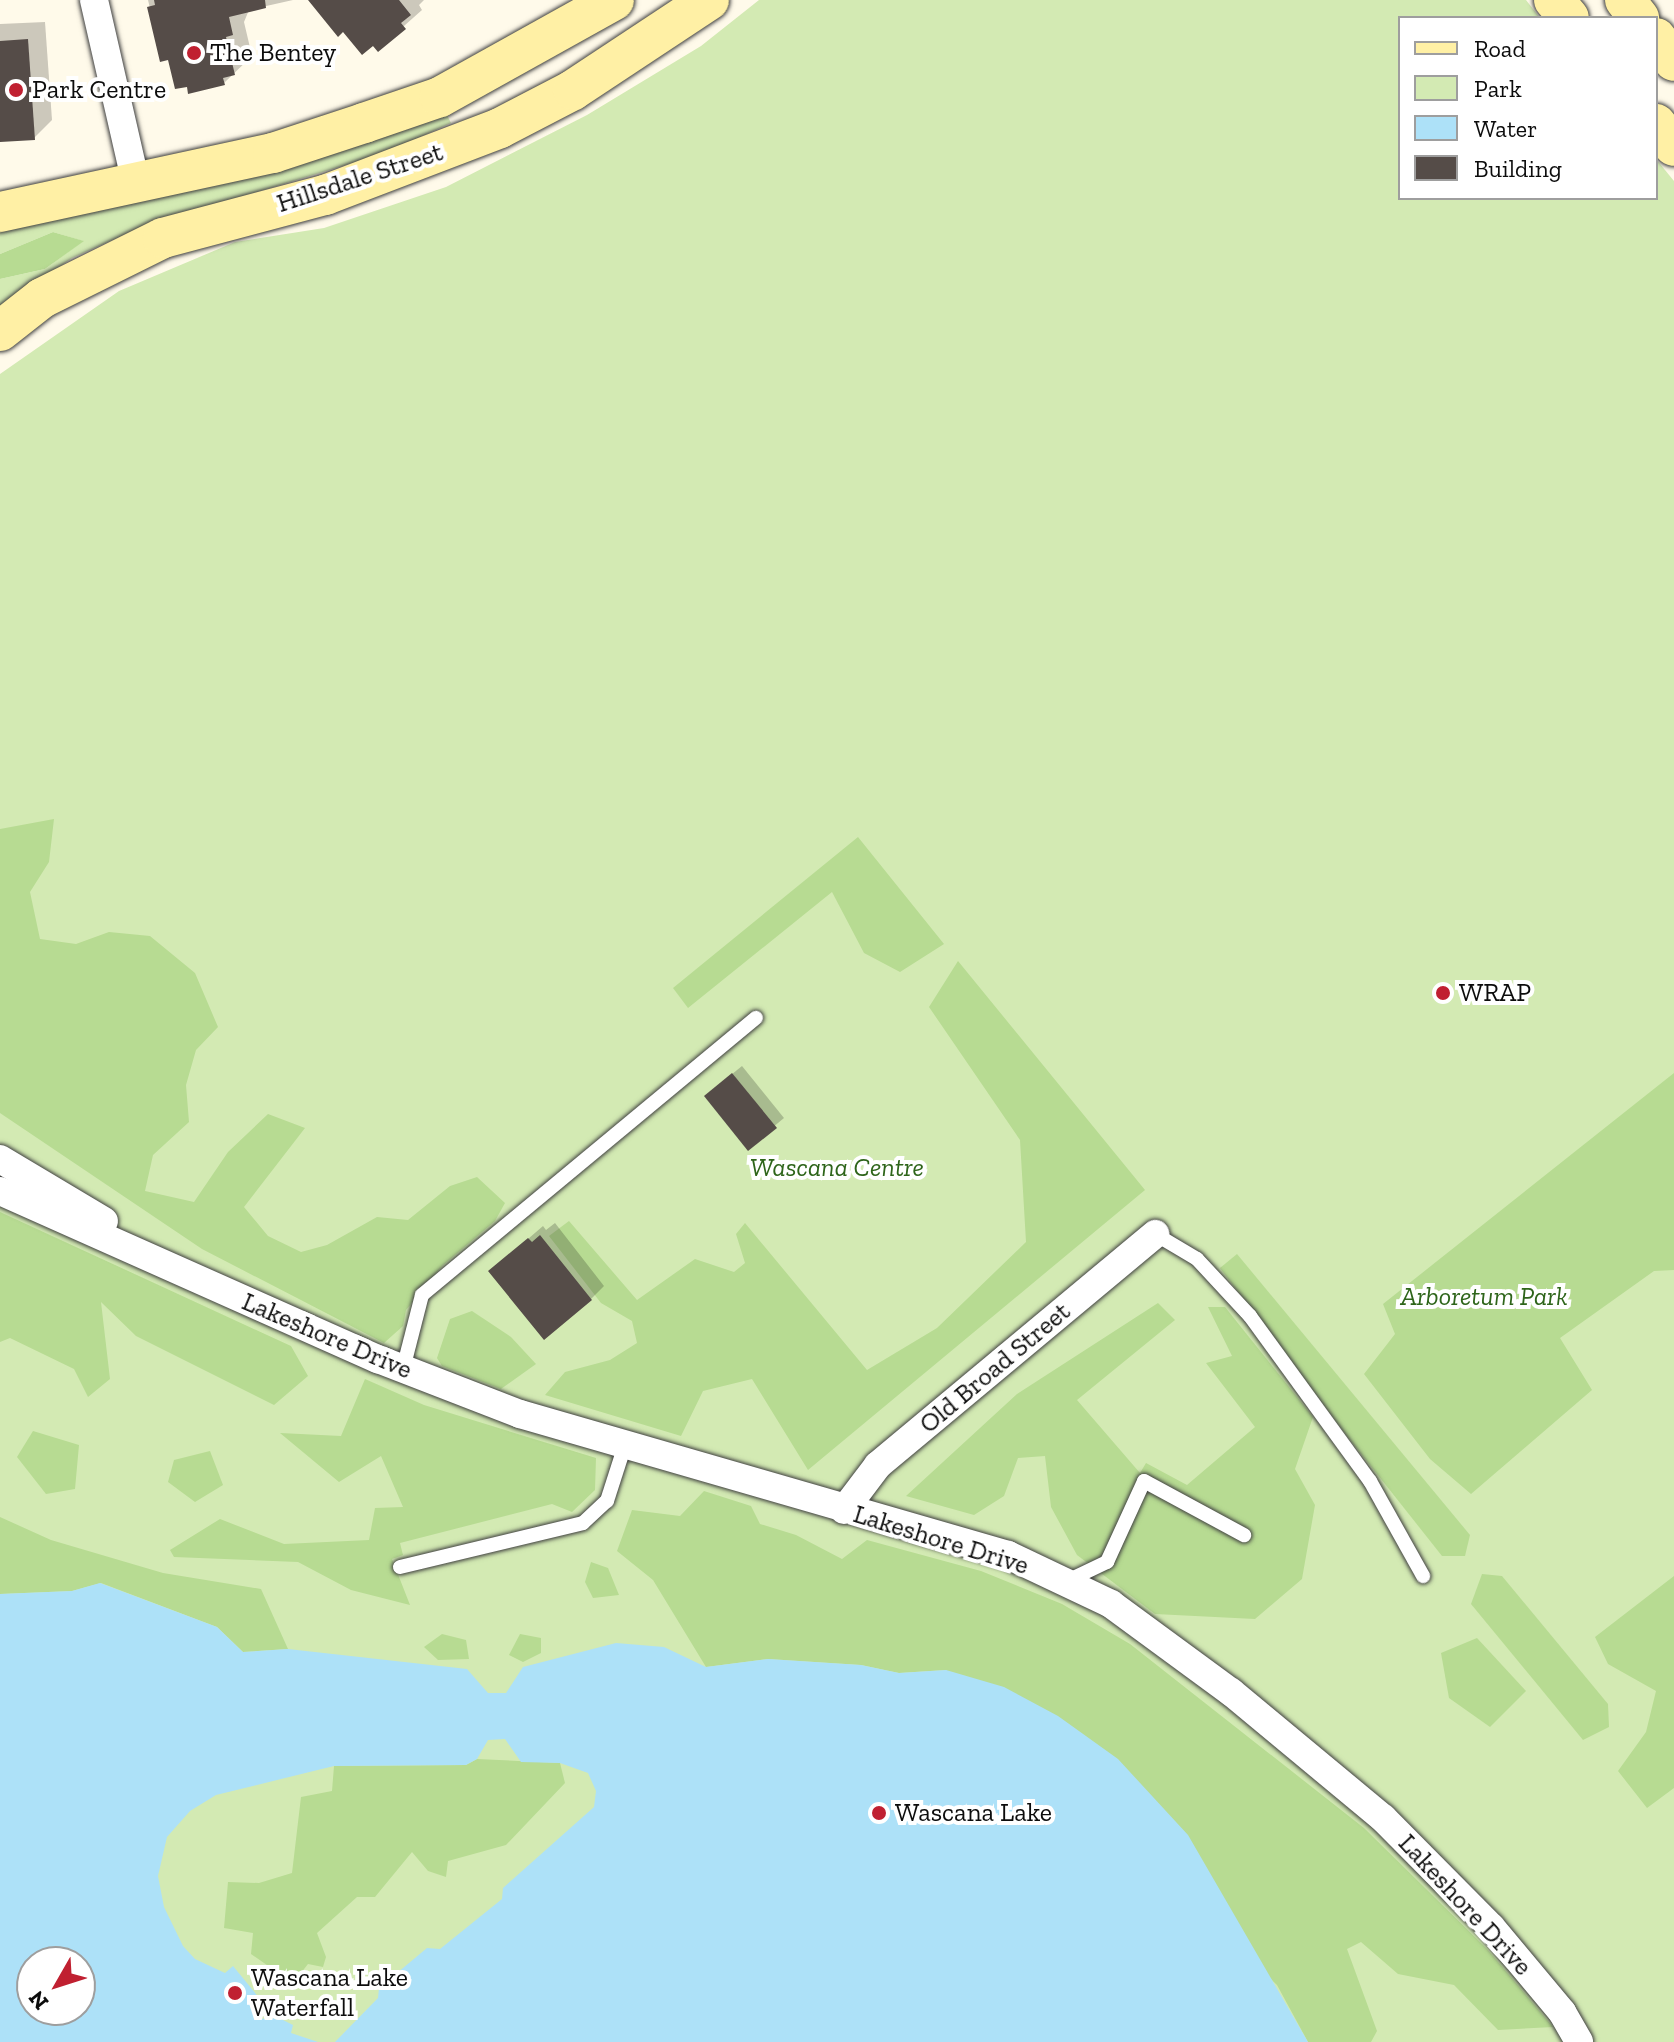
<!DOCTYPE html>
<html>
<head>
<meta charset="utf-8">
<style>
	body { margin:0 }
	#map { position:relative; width:1674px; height:2042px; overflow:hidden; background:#fffaea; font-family:"Zilla Slab",serif }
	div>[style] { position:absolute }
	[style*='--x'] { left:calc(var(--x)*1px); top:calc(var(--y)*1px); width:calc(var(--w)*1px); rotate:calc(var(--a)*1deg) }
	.green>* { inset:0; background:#d3eab3 }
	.forest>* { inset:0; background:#b7db92 }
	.water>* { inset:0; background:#ade1f8 }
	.shadow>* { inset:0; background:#0003 }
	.building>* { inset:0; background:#554c48 }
	.roads { filter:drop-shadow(0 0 2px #3f3f3f) drop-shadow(0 0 2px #3f3f3f) }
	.lane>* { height:14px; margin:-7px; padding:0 7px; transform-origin:7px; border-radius:7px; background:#fff }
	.street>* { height:28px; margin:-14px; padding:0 14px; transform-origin:14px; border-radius:14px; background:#fff }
	.secondary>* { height:40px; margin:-20px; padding:0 20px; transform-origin:20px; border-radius:20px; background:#fff0a5 }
	.dots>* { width:22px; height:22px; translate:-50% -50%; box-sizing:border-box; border:4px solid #fff; border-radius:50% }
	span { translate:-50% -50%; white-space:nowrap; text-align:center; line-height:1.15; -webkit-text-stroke:8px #fff; paint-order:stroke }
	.poi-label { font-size:26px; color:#0c0c0c }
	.left { translate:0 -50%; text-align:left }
	.street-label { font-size:26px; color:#0c0c0c }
	.park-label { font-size:26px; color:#2e651a; font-style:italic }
	.legend { position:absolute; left:1398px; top:16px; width:260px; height:184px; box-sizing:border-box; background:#fff; border:2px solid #9e9e9e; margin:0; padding:10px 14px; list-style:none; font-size:24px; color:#0c0c0c }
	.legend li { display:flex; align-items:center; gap:16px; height:40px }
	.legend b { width:40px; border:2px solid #9e9e9e }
	.north { position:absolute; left:16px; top:1946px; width:80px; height:80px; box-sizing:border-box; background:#fff; border:2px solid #9e9e9e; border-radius:50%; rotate:231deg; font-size:22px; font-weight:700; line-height:32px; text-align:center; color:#0c0c0c }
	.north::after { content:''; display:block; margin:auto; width:28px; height:36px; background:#c02031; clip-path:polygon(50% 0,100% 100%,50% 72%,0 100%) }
</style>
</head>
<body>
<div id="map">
	<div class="green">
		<i style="clip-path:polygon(evenodd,759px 0,1526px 0,1540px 18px,1400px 18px,1400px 198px,1656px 198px,1656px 159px,1674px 181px,1674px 2042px,0 2042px,0 374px,119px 291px,235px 242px,324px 228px,446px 187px,587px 115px,701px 46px,759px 0,32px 1962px,80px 1962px,80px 2010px,32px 2010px,32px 1962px)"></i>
		<i style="clip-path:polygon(445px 111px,451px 123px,385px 153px,142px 227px,72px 258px,0 309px,0 279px,45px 269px,83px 241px,53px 232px,0 254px,0 228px)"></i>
	</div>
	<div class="forest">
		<i style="clip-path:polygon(53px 232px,84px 241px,45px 269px,0 279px,0 254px)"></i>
		<i style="clip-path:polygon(54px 819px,49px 862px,30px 892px,40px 939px,76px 944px,109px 932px,150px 936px,195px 973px,218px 1027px,196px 1050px,186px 1085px,189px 1122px,153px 1155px,145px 1191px,194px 1202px,228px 1152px,268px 1114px,305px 1128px,244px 1207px,268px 1236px,301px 1252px,327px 1245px,377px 1217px,408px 1220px,450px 1186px,477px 1177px,505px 1203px,495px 1221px,442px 1266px,406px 1310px,403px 1326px,384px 1343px,202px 1249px,0 1113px,0 829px)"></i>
		<i style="clip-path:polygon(858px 837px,944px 944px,900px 972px,864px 953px,832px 892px,688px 1008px,673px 988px)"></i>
		<i style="clip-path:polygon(958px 961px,1145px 1190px,808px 1470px,752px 1379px,703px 1391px,681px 1436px,545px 1395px,565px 1372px,610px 1360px,637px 1343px,632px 1321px,601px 1303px,549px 1236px,569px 1221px,637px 1300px,695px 1259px,734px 1272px,745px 1263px,736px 1234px,745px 1223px,867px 1370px,937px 1328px,1026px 1242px,1020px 1140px,929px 1007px)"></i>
		<i style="clip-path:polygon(1674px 1073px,1674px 1270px,1654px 1271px,1560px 1338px,1592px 1390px,1471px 1494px,1430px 1459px,1364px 1374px,1395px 1334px,1383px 1304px)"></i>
		<i style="clip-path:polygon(0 1212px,291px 1346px,308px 1376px,274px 1405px,136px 1336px,101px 1302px,110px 1379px,88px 1397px,74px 1369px,10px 1338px,0 1342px)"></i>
		<i style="clip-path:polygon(1237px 1254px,1470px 1535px,1465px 1556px,1442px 1556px,1347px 1436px,1220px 1268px)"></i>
		<i style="clip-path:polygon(1158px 1303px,1175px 1320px,1077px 1400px,1140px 1473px,1146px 1463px,1187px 1485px,1255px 1427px,1206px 1363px,1232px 1356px,1208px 1307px,1225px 1307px,1313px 1417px,1295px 1469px,1315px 1505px,1302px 1579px,1255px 1619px,1155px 1614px,1077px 1555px,1051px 1507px,1045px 1456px,1018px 1458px,1004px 1496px,974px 1515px,906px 1496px,1017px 1394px)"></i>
		<i style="clip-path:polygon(472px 1311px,511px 1337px,536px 1364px,501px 1389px,442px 1366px,437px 1358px,450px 1319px)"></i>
		<i style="clip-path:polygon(365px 1379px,424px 1405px,596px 1458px,595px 1490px,572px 1512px,552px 1504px,400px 1543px,403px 1555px,392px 1559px,410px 1605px,351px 1590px,298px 1562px,174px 1557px,170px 1550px,220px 1519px,284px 1544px,369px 1540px,375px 1508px,403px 1507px,381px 1456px,339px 1482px,280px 1433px,341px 1436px)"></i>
		<i style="clip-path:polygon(33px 1431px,79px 1445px,75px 1489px,46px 1494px,17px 1457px)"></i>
		<i style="clip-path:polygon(210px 1451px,223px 1485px,195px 1502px,168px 1482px,174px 1460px)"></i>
		<i style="clip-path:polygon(704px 1491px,751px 1506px,760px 1524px,796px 1535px,842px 1559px,867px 1540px,981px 1571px,1062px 1604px,1130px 1644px,1364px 1828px,1487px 1949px,1553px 2027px,1498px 2030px,1454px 1985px,1398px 1974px,1361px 1942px,1347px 1949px,1377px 2031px,1371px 2042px,1308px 2042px,1277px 1985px,946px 1670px,899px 1673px,861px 1665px,768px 1659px,706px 1667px,653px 1580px,617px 1551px,632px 1510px,680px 1516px)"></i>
		<i style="clip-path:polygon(0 1517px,51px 1540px,163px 1573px,261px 1589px,288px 1649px,243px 1652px,217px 1627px,101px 1583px,72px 1591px,0 1594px)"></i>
		<i style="clip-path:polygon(591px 1562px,608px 1568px,619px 1595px,593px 1598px,585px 1582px)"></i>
		<i style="clip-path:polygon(1482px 1574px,1502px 1576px,1608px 1704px,1609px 1727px,1583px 1740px,1471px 1604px)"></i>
		<i style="clip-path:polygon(1674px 1576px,1674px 1788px,1647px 1808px,1618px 1771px,1646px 1732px,1656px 1691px,1608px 1664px,1595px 1637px)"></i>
		<i style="clip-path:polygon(442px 1634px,466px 1640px,469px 1659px,438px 1660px,424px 1647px)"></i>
		<i style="clip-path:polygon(520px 1634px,541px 1638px,541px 1653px,523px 1662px,509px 1655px)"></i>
		<i style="clip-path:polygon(1477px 1638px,1526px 1691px,1490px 1727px,1449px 1698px,1441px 1653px)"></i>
		<i style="clip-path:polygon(477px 1759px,560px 1763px,565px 1783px,506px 1845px,448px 1861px,446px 1877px,428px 1871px,412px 1852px,375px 1897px,357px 1897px,317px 1933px,326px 1957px,323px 1967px,308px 1964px,297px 1978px,287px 1979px,251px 1954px,253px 1933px,224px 1928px,228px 1882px,259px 1883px,292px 1873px,301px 1797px,332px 1791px,334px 1766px,466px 1765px)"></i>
	</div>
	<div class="water">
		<i style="clip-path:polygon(evenodd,100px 1583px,217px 1627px,243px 1652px,288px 1649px,467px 1669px,488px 1693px,506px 1693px,523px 1667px,616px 1643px,664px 1647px,706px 1667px,768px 1659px,861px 1665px,899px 1673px,946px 1670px,1004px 1687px,1058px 1716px,1118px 1759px,1188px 1835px,1308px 2042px,335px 2042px,378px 1998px,379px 1988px,427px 1948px,440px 1949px,502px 1899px,503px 1888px,594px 1807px,596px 1791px,588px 1773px,560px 1763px,521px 1762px,505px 1739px,488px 1740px,477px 1759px,466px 1765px,334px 1766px,216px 1795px,190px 1811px,167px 1837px,158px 1876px,164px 1907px,183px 1946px,195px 1959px,225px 1973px,233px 1966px,260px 1999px,250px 2007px,258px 2019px,279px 2018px,293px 2025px,291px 2033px,318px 2042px,0 2042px,0 1594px,72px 1591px,100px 1583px,32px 1962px,80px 1962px,80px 2010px,32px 2010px,32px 1962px)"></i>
	</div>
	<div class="shadow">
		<i style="clip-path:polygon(148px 0,293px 0,249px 10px,244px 22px,252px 56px,224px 83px,169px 58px,162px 59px)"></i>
		<i style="clip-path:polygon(311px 0,424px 0,419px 5px,422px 10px,378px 49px,344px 29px)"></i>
		<i style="clip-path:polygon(45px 22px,52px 120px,34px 138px,0 140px,0 24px)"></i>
		<i style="clip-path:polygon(742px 1066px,784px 1118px,748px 1148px,715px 1088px)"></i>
		<i style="clip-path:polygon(555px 1223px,604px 1286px,591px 1299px,491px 1271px,543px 1226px,546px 1230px)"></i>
	</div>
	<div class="building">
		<i style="clip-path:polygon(154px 0,265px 0,266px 8px,229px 17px,233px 35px,226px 37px,235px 75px,223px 78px,225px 85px,188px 94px,187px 87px,175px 89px,168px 60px,160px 62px,147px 7px,155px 5px)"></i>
		<i style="clip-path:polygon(308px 0,399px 0,411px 15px,401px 23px,406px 29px,378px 52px,373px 46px,362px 55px,343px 32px,338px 37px)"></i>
		<i style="clip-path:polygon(28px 39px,35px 140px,0 142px,0 41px)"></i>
		<i style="clip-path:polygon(732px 1073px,777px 1128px,748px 1151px,704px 1096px)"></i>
		<i style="clip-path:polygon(540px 1235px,592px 1300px,544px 1340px,488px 1271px,528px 1238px,532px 1242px)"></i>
	</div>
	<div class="roads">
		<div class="lane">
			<i style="--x:1155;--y:1234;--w:49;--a:30.8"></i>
			<i style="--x:1197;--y:1259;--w:78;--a:47.1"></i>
			<i style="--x:1250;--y:1316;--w:204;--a:54"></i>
			<i style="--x:1370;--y:1481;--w:109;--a:60.8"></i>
			<i style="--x:403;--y:1369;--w:76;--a:-75.6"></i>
			<i style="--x:422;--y:1295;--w:434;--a:-39.7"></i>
			<i style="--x:400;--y:1567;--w:188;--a:-13.5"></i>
			<i style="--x:583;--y:1523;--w:33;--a:-43"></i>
			<i style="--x:607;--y:1501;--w:59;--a:-72.2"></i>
			<i style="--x:1065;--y:1582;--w:47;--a:-25.5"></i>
			<i style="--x:1107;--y:1562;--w:89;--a:-65.4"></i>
			<i style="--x:1144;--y:1481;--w:114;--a:28.4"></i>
		</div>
		<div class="street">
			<i style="--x:94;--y:0;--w:184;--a:77.1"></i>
			<i style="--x:0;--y:1159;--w:121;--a:30.8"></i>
			<i style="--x:0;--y:1191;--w:414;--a:24"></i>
			<i style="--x:378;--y:1359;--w:152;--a:21.2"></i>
			<i style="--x:520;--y:1414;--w:508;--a:16.12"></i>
			<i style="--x:1008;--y:1555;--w:114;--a:25.4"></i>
			<i style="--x:1111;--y:1604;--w:149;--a:36.3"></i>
			<i style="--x:1231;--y:1692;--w:197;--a:39.7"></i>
			<i style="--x:1383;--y:1818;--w:153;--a:45.3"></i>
			<i style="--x:1491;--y:1927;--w:111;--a:50.1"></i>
			<i style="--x:1562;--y:2012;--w:34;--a:60"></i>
			<i style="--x:844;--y:1510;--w:56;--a:-52.9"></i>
			<i style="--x:878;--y:1465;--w:361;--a:-39.8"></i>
		</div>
		<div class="secondary">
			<i style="--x:1554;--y:0;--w:23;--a:50"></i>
			<i style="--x:1625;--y:0;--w:23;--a:52"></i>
			<i style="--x:1656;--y:38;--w:29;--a:52"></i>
			<i style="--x:1656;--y:124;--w:28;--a:51"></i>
			<i style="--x:0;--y:212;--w:279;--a:-12.2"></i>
			<i style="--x:273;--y:153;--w:96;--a:-18.2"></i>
			<i style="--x:364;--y:123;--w:80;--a:-18.9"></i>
			<i style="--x:440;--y:97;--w:199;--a:-29.1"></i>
			<i style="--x:0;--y:331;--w:53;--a:-38.2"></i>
			<i style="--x:42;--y:298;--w:135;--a:-26.4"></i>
			<i style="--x:163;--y:238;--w:168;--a:-14.9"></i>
			<i style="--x:325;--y:195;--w:187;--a:-20.9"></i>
			<i style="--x:500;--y:128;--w:82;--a:-27.5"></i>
			<i style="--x:573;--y:90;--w:163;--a:-33.5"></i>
		</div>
	</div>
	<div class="dots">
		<i style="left:194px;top:53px;background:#c02031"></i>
		<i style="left:16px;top:90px;background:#c02031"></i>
		<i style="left:1443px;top:993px;background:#c02031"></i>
		<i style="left:879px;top:1813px;background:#c02031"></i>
		<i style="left:235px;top:1993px;background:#c02031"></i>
	</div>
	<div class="poi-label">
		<span class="left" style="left:210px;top:53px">The Bentey</span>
		<span class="left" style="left:32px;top:90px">Park Centre</span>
		<span class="left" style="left:1459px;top:993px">WRAP</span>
		<span class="left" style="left:895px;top:1813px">Wascana Lake</span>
		<span class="left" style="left:251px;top:1993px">Wascana Lake<br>Waterfall</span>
	</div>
	<div class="street-label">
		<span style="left:360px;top:178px;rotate:-18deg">Hillsdale Street</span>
		<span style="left:327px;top:1336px;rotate:23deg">Lakeshore Drive</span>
		<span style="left:995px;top:1368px;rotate:-40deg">Old Broad Street</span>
		<span style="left:941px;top:1540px;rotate:17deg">Lakeshore Drive</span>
		<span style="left:1465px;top:1905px;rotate:47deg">Lakeshore Drive</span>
	</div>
	<div class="park-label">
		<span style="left:837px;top:1168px">Wascana Centre</span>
		<span style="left:1484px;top:1297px">Arboretum Park</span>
	</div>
	<ul class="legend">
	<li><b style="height:10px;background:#fff0a5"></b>Road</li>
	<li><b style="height:22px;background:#d3eab3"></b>Park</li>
	<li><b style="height:22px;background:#ade1f8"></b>Water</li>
	<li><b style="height:22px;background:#554c48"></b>Building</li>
	</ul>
	<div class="north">N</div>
</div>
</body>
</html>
